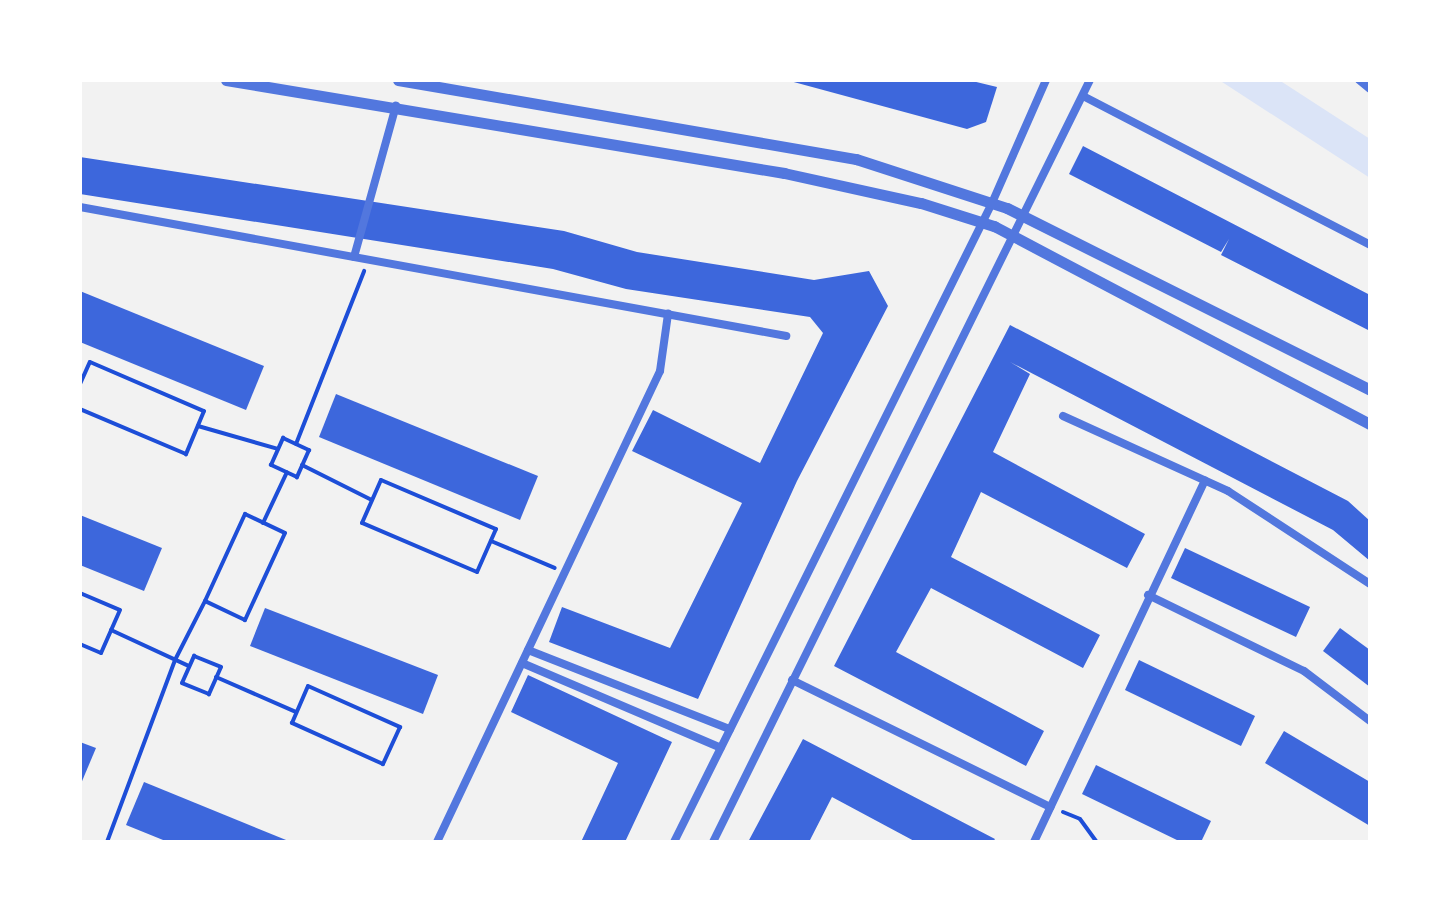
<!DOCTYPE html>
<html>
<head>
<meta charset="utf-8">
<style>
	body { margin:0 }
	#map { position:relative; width:1450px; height:922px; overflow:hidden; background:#f2f2f2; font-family:"Zilla Slab",serif }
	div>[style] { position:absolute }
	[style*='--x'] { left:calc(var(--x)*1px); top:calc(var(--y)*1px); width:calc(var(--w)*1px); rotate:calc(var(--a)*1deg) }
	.green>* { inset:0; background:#dbe4f7 }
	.building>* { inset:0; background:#3d67dc }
	.path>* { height:4px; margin:-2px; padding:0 2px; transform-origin:2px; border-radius:2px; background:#1d4ed8 }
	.minor>* { height:8px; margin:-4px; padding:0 4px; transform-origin:4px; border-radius:4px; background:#5277de }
	.tertiary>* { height:11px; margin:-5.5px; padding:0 5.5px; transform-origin:5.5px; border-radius:5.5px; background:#5277de }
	span { translate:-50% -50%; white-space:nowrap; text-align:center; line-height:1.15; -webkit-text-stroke:8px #fff; paint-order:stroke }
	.frame { position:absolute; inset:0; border:82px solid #fff; pointer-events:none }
</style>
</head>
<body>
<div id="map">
	<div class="green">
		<i style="clip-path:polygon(1219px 80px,1279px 80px,1370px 139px,1370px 178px)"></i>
	</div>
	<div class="building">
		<i style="clip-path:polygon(968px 80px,997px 87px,986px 122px,967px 129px,790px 81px)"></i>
		<i style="clip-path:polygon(1083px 146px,1370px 295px,1370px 331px,1221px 255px,1229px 239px,1221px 252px,1069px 174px)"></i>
		<i style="clip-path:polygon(80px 157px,564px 231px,637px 252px,814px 280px,869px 271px,888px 306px,797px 481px,698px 699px,549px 642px,562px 607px,670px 648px,742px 503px,632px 451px,653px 410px,760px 463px,823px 333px,810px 317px,626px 289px,553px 269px,80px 194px)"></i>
		<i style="clip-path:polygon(80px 291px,264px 366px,246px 410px,80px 342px)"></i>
		<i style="clip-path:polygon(1010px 325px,1348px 501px,1370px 521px,1370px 561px,1333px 530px,1010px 362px,1030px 374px,993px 452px,1145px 534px,1127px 568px,981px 492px,951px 557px,1100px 635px,1083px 668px,931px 588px,896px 652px,1044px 731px,1026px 766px,834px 666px)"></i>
		<i style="clip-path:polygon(336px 394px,538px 476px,520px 520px,319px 437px)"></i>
		<i style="clip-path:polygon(80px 515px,162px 548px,144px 591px,80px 565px)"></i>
		<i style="clip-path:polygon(1185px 548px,1310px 607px,1296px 637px,1171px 578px)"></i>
		<i style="clip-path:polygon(265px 608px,438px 675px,423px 714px,250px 646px)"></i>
		<i style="clip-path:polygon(1340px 628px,1370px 650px,1370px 687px,1323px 651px)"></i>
		<i style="clip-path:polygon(1139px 660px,1255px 716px,1241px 746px,1125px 690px)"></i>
		<i style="clip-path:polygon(528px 675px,672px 742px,625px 842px,581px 842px,618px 763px,511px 712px)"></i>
		<i style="clip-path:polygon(1284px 731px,1370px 782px,1370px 826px,1265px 763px)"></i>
		<i style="clip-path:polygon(803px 739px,995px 839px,993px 842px,916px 842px,832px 797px,809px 842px,748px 842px)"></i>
		<i style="clip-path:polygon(80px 742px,96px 748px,80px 786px)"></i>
		<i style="clip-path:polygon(1096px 765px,1211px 821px,1201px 842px,1181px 842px,1082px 794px)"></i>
		<i style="clip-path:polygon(144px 782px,291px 842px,168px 842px,126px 825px)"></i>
	</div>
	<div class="path">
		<i style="--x:80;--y:384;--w:24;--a:-66"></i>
		<i style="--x:90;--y:362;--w:124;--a:23.3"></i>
		<i style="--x:204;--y:411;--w:47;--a:112.7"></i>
		<i style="--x:186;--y:454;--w:115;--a:-157"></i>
		<i style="--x:198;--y:426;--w:83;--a:16"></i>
		<i style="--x:283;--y:438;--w:29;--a:25"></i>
		<i style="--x:309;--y:450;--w:30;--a:114"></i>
		<i style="--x:297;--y:477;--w:29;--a:-155"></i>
		<i style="--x:271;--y:465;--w:30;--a:-66"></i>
		<i style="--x:296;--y:444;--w:186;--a:-68.5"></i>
		<i style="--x:302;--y:465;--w:78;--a:26.6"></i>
		<i style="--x:381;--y:480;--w:125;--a:23.1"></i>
		<i style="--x:496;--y:529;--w:47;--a:113.8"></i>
		<i style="--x:477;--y:572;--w:125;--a:-156.9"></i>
		<i style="--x:362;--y:523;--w:47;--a:-66.2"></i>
		<i style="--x:245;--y:514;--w:44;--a:25.4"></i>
		<i style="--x:285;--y:533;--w:96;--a:114.7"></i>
		<i style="--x:245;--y:620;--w:44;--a:-154.6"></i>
		<i style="--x:205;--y:601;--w:96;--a:-65.3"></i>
		<i style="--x:263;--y:523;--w:56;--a:-64.8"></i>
		<i style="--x:491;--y:541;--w:69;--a:22.9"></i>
		<i style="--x:80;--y:593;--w:43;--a:23"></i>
		<i style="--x:120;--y:610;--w:47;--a:113.8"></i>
		<i style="--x:101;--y:653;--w:23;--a:-157"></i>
		<i style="--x:111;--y:630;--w:86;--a:24.8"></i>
		<i style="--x:194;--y:656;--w:29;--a:22"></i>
		<i style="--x:221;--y:667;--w:30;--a:114"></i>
		<i style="--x:209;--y:694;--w:29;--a:-158"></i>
		<i style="--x:182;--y:683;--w:30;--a:-66"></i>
		<i style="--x:216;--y:677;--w:87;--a:23.6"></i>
		<i style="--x:308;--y:686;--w:101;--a:24"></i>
		<i style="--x:400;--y:727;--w:41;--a:114.7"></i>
		<i style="--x:383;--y:764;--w:100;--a:-155.7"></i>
		<i style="--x:292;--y:723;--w:40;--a:-66.6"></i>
		<i style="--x:1063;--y:812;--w:18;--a:22"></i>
		<i style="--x:1080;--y:819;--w:29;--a:54"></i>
		<i style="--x:107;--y:842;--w:194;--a:-69.5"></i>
		<i style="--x:175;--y:660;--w:66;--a:-63"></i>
	</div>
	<div class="minor">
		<i style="--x:1359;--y:80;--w:14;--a:39"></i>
		<i style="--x:1083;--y:96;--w:323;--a:27.4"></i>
		<i style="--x:80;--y:207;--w:718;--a:10.35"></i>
		<i style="--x:354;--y:257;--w:157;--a:-74.5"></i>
		<i style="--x:1063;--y:416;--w:181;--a:24.4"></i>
		<i style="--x:1228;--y:491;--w:170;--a:33.2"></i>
		<i style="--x:1148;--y:595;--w:174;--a:26"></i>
		<i style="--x:1304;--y:671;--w:83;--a:37.1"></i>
		<i style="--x:528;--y:650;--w:217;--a:21.4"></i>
		<i style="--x:522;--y:663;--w:216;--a:23.1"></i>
		<i style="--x:792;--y:680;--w:288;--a:26.2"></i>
		<i style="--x:437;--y:842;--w:521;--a:-64.66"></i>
		<i style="--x:660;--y:371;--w:58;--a:-82"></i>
		<i style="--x:674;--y:842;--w:714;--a:-63.54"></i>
		<i style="--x:992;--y:203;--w:134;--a:-66.3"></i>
		<i style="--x:713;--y:842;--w:850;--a:-63.68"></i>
		<i style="--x:1034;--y:842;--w:400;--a:-64.7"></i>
	</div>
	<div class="tertiary">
		<i style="--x:226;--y:80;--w:566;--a:9.46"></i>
		<i style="--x:784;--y:173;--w:140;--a:12.4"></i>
		<i style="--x:921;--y:203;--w:77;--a:17.5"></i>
		<i style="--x:994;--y:226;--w:425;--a:27.8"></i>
		<i style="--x:398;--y:80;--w:465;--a:9.8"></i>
		<i style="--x:856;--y:159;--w:159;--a:18"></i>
		<i style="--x:1007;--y:208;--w:406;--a:26.6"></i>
	</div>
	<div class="frame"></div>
</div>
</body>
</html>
